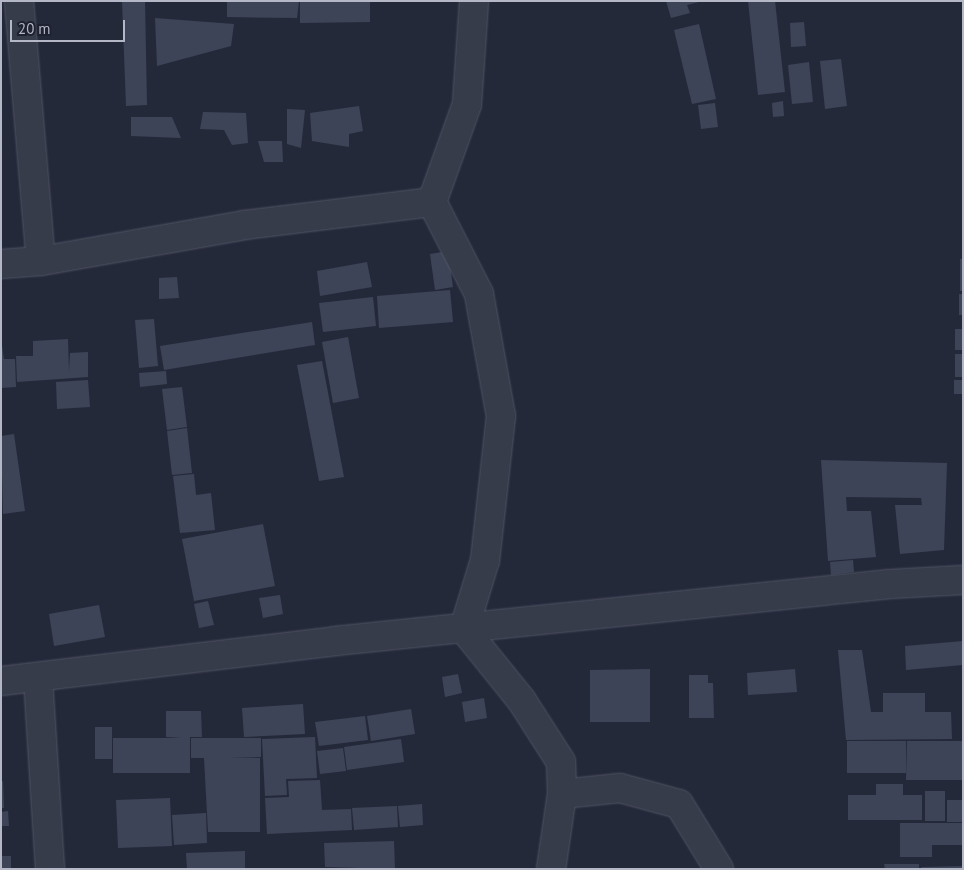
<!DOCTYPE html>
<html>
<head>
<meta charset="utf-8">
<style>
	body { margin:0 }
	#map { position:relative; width:964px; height:870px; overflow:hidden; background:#24293a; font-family:"PT Sans",sans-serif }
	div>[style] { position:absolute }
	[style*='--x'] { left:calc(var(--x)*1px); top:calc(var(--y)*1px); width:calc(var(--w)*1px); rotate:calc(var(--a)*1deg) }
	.building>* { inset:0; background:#3e4457 }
	.roads { filter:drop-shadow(0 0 1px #505463) drop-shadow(0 0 1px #505463) }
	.minor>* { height:28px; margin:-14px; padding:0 14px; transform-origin:14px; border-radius:14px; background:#373c4b }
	span { translate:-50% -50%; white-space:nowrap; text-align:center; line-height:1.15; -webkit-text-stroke:4.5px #1d2130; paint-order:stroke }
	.frame { position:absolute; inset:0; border:2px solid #b3b7c6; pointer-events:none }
	.scale { position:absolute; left:10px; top:20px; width:115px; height:22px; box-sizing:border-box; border:2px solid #b3b7c6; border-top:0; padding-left:6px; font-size:15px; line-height:18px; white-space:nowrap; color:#b3b7c6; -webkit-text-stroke:4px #1d2130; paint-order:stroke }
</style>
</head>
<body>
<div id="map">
	<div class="building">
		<i style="clip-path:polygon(122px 1px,145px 1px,147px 105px,126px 106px)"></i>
		<i style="clip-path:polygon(227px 1px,299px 1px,297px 18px,227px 17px)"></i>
		<i style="clip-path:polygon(300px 1px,370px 1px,370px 22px,300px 23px)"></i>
		<i style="clip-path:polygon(666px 1px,698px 1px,699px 2px,687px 5px,690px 13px,671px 18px)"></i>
		<i style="clip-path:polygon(748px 1px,775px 1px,785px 92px,758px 95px)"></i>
		<i style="clip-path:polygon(155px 18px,234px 24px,231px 46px,157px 66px)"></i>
		<i style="clip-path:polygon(804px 22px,806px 46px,791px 47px,790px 23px)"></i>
		<i style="clip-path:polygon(699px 24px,716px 99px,692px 104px,674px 30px)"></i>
		<i style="clip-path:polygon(841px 59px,847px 106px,825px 109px,820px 61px)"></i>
		<i style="clip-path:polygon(809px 62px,813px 102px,792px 104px,788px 65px)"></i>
		<i style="clip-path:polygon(783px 101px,784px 116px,773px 117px,772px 103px)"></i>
		<i style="clip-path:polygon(715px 103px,718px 127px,701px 129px,698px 105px)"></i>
		<i style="clip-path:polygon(359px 106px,363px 131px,349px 134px,349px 147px,312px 141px,310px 113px)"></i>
		<i style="clip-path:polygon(287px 109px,305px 110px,301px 148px,287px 144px)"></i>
		<i style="clip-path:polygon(203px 112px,246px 113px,248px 143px,232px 145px,224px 130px,200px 129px)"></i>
		<i style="clip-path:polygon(131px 117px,172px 117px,181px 138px,131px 136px)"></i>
		<i style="clip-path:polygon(258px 141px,282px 141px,283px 162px,264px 162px)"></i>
		<i style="clip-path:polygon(448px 251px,453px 287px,435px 290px,430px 254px)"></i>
		<i style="clip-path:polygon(960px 259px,963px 259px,963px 291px,960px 291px)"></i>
		<i style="clip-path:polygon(367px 262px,372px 287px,320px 296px,317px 271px)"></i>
		<i style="clip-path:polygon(177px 277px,179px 298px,159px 299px,159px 278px)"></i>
		<i style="clip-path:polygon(450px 290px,453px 322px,379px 328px,377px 296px)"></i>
		<i style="clip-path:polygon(959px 294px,963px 294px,963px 315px,959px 315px)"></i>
		<i style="clip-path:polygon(373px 297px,376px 326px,323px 332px,319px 303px)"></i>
		<i style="clip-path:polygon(154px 319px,158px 366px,139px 368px,135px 320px)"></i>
		<i style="clip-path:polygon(312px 322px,315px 345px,164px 370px,160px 346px)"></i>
		<i style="clip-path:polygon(955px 329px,963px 329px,963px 350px,955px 350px)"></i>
		<i style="clip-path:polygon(348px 337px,359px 398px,333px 403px,322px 342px)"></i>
		<i style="clip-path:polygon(1px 338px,4px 359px,15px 359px,16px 387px,1px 388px)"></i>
		<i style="clip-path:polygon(68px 339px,69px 371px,70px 353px,88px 352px,88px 377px,17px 382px,16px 356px,33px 356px,33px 341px)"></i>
		<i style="clip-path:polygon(955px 354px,963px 354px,963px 377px,955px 377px)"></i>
		<i style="clip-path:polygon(322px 361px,344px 477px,319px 481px,297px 365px)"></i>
		<i style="clip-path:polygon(166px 371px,167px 384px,140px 387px,139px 373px)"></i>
		<i style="clip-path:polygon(88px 380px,90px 407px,57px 409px,56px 382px)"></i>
		<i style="clip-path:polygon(954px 380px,963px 380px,963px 394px,954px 394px)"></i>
		<i style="clip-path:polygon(182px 387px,187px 427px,167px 430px,162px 389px)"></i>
		<i style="clip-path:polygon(187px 428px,192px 473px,172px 475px,167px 431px)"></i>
		<i style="clip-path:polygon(14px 434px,25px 511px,3px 514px,1px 436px)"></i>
		<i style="clip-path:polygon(821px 460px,947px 463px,944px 550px,900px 554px,895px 505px,922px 505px,921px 498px,846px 497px,847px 511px,871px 511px,876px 557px,828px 561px)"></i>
		<i style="clip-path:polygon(194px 474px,196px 495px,211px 493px,215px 530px,180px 533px,173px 476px)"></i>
		<i style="clip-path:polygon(263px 524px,275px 586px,194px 601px,182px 539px)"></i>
		<i style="clip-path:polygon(853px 560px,854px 572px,831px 575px,830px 562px)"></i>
		<i style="clip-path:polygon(280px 595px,283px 614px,263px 618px,259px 598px)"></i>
		<i style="clip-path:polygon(208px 601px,214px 625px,199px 628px,194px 604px)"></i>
		<i style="clip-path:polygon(99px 605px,105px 637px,54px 646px,49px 614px)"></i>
		<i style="clip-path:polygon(963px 641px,963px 665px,906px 670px,905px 646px)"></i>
		<i style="clip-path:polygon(838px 650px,862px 650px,871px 712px,883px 712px,883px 693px,925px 693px,925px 712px,951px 712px,952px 739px,846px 740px)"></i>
		<i style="clip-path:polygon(650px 669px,650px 722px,590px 722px,590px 670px)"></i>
		<i style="clip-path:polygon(795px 669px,797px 692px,748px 695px,747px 673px)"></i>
		<i style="clip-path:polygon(458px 674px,462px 693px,445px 697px,442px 677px)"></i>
		<i style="clip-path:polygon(689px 675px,708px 675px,708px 683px,713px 683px,714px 718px,689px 718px)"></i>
		<i style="clip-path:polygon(484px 698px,487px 718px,465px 722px,462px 702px)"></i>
		<i style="clip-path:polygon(303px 704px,305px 734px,244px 737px,242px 708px)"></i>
		<i style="clip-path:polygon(411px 709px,415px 734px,371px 741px,367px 716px)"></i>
		<i style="clip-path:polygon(166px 711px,201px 711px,202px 737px,190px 737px,190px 773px,113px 773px,113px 738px,182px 738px,166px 737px)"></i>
		<i style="clip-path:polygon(365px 716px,368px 740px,319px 746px,315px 722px)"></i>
		<i style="clip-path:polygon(95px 727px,112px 727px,112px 759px,95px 759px)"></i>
		<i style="clip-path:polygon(315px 737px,317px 778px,286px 779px,287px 795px,265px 796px,262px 739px)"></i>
		<i style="clip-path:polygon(191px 738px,261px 738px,261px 757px,229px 757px,260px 758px,260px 832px,208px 832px,204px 758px,191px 758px)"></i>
		<i style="clip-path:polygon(401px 739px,404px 762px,347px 770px,344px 747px)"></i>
		<i style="clip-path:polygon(847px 741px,906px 741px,906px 773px,847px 773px)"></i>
		<i style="clip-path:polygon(907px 741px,963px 741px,963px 780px,906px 780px)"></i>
		<i style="clip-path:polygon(343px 748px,346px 771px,320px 774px,317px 751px)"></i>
		<i style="clip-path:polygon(320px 780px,322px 810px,351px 809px,352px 830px,267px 834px,265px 798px,289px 797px,288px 781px)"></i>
		<i style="clip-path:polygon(1px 781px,3px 781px,4px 808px,1px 808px)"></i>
		<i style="clip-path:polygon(876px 784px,903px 784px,903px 795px,922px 795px,922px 820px,848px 820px,848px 795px,876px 795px)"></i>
		<i style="clip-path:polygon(925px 791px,945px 791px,945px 821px,925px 821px)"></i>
		<i style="clip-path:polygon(170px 798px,172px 846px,118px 848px,116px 800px)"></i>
		<i style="clip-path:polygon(947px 800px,963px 800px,963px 822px,947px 822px)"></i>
		<i style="clip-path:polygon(422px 804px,423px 825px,400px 827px,398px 806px)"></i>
		<i style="clip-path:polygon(397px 806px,398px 827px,354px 830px,352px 808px)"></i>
		<i style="clip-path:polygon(8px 811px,9px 826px,1px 826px,1px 812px)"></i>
		<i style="clip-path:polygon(206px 813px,207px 843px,174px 845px,172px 815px)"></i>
		<i style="clip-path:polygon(900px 823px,963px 823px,963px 845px,932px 845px,932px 857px,900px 857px)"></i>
		<i style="clip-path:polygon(394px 841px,395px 869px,325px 867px,324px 843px)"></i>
		<i style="clip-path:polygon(245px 851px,245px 869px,187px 869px,186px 853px)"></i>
		<i style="clip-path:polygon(1px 856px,11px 856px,11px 869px,1px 869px)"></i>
		<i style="clip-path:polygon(884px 864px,919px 864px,919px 869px,885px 869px)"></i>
		<i style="clip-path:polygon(963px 866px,963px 869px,922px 869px,921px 867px)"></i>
	</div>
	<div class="roads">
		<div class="minor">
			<i style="--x:19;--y:1;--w:261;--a:85.2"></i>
			<i style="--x:432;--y:202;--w:103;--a:62.9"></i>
			<i style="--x:479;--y:294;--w:124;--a:79.8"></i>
			<i style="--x:501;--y:416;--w:145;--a:96.3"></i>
			<i style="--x:485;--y:560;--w:72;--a:106.9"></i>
			<i style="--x:464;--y:629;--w:92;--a:51.1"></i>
			<i style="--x:522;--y:701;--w:72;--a:57.4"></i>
			<i style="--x:561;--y:762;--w:32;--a:88"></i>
			<i style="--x:562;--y:794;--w:76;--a:98.3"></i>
			<i style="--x:1;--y:264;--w:40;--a:-4.3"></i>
			<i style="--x:41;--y:261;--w:207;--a:-10"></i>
			<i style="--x:245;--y:225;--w:188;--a:-7"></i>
			<i style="--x:432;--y:202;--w:104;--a:-70.3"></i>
			<i style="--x:467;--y:104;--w:103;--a:-86.1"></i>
			<i style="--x:38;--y:678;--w:191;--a:86.4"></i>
			<i style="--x:1;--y:681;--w:336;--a:-6.8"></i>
			<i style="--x:335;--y:641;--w:558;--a:-5.86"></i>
			<i style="--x:890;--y:584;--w:73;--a:-3.1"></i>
			<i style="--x:562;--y:794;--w:58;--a:-5.9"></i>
			<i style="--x:620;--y:788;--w:61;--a:15.2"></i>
			<i style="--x:679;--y:804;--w:76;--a:58.4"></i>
		</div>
	</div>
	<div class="frame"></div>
	<div class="scale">20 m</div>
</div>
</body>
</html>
